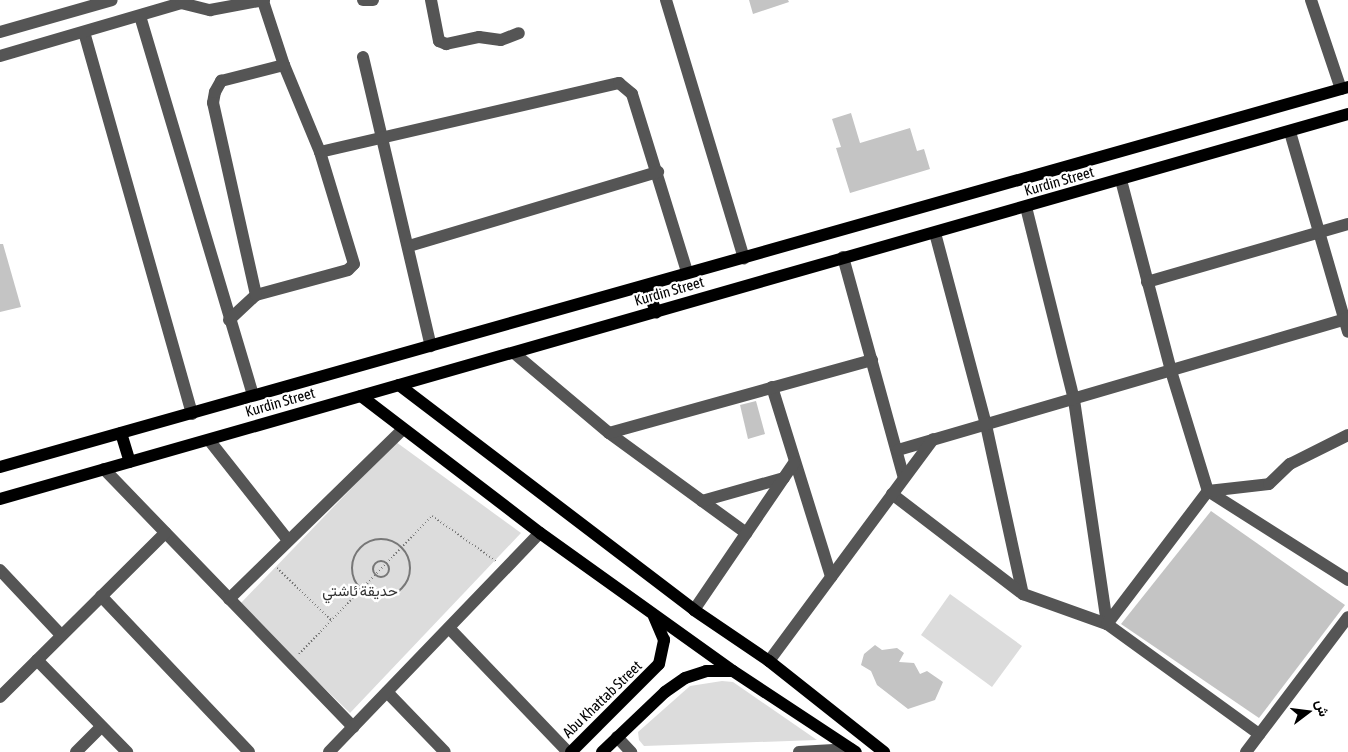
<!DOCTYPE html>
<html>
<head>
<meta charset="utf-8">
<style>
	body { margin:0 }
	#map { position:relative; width:1348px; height:752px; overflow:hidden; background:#fff; font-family:"Asap Condensed",Vazirmatn,sans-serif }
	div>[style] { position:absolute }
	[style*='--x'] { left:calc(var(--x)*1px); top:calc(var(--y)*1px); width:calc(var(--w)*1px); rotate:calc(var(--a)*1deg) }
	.green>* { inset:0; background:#dcdcdc }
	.building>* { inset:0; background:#c4c4c4 }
	.path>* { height:2px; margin-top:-1px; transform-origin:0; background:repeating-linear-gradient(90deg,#777 0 1px,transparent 0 3.5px) }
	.path>.ring { margin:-1px; padding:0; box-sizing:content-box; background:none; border:2px solid #777; border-radius:50% }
	.minor>* { height:12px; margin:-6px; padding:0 6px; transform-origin:6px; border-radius:6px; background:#555 }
	.major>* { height:12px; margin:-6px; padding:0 6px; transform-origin:6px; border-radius:6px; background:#000 }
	span { translate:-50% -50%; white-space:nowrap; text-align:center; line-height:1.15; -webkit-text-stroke:4.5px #fff; paint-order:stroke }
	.street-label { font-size:15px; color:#000 }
	.park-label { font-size:15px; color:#333 }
	.north { position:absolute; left:1283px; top:687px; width:50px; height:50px; -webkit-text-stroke:4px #fff; paint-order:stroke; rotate:75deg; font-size:14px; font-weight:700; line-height:20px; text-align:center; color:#000 }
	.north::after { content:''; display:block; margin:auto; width:18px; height:22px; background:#000; clip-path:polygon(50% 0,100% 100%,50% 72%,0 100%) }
</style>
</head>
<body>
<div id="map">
	<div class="green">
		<i style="clip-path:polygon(396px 442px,521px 533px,350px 713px,239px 605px)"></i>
		<i style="clip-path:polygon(950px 594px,1022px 646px,992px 687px,921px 635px)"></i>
		<i style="clip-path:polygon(722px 681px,733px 682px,817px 740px,644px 746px,639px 740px,638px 732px,690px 686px)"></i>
	</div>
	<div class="building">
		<i style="clip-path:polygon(749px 0,788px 0,789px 2px,753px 14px)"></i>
		<i style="clip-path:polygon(851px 113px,860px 143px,910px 128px,917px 151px,924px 149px,930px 169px,850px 193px,836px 148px,841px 147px,832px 119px)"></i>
		<i style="clip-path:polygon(0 244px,3px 244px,21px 307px,0 312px)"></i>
		<i style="clip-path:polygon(756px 401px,765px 434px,748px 439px,740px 405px)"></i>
		<i style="clip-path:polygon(1211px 511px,1345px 605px,1259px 718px,1121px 624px)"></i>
		<i style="clip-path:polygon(875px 645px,882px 650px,897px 648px,904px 653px,899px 662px,914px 663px,920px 674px,927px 671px,943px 682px,935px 700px,908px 709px,877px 685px,871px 671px,861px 665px,864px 654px)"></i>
	</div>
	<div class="path">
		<i class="ring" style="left:352px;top:539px;width:56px;height:56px"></i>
		<i class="ring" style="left:373px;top:561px;width:14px;height:14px"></i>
		<i style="--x:277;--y:568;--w:75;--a:43.9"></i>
		<i style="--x:299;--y:654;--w:192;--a:-46.1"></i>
		<i style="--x:432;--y:516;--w:78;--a:35.1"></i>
	</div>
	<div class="minor">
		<i style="--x:363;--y:0;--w:10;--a:0"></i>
		<i style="--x:431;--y:0;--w:42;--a:79"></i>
		<i style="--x:439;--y:41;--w:8;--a:23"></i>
		<i style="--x:446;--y:44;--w:34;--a:-12"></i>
		<i style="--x:479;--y:37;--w:22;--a:8"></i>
		<i style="--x:501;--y:40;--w:19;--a:-21"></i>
		<i style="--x:666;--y:0;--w:270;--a:73.2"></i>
		<i style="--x:1311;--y:0;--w:94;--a:71.4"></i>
		<i style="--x:140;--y:16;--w:396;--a:73.4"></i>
		<i style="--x:0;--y:32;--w:116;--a:-15.9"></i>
		<i style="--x:84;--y:32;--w:397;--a:74.2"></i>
		<i style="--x:0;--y:56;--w:189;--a:-16.3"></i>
		<i style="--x:181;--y:3;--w:30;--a:14"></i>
		<i style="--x:210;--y:10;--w:55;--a:-10.5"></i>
		<i style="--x:363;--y:57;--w:297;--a:76.8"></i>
		<i style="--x:1290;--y:132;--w:208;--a:73.8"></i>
		<i style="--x:320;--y:152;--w:307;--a:-13"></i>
		<i style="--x:619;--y:83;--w:17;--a:40"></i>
		<i style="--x:632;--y:94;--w:186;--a:72.8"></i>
		<i style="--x:1121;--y:180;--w:197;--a:75.3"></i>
		<i style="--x:1171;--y:371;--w:126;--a:72.9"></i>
		<i style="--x:1208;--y:491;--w:166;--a:32.4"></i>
		<i style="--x:1026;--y:207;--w:199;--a:76"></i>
		<i style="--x:1074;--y:400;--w:226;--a:81.6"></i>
		<i style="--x:1107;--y:624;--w:188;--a:35.9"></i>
		<i style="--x:935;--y:233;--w:199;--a:75.1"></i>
		<i style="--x:986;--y:425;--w:173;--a:77.7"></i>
		<i style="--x:409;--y:246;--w:260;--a:-16.6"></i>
		<i style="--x:843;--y:257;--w:229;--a:74.6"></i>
		<i style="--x:1147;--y:282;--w:209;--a:-16.1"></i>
		<i style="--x:256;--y:295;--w:95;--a:-15.2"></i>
		<i style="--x:348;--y:270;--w:8;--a:-45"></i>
		<i style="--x:354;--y:264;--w:117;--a:-106.9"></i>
		<i style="--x:320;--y:152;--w:94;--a:-112.5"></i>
		<i style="--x:284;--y:65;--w:67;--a:-108.2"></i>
		<i style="--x:229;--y:320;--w:37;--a:-43"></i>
		<i style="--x:256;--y:295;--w:197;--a:-102.6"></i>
		<i style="--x:213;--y:103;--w:11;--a:-80"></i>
		<i style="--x:215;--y:92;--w:13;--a:-61"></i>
		<i style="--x:221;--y:81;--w:65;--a:-14.3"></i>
		<i style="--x:514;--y:353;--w:124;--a:40.1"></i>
		<i style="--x:609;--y:433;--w:170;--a:36.1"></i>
		<i style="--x:772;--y:387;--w:199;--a:72.7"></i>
		<i style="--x:609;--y:433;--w:273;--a:-15.5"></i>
		<i style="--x:209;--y:440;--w:127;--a:51.7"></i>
		<i style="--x:898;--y:450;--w:469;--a:-16.3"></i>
		<i style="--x:104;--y:469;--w:359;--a:46"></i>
		<i style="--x:892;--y:494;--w:165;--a:37.4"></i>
		<i style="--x:1023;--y:594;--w:89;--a:19.7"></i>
		<i style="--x:1107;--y:624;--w:167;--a:-52.8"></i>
		<i style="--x:1208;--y:491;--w:61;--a:-6.5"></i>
		<i style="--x:1269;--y:484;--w:29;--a:-44"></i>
		<i style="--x:1290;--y:464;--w:65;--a:-26.6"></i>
		<i style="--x:702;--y:501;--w:85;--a:-15.7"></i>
		<i style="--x:0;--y:570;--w:89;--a:46.8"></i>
		<i style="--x:101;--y:596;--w:215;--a:46.5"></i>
		<i style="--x:229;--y:599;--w:243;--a:-44.3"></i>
		<i style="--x:694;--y:610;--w:178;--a:-55.8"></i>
		<i style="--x:449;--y:628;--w:172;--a:46.2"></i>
		<i style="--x:37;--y:660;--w:129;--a:45.6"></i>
		<i style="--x:769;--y:661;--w:276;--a:-53.5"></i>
		<i style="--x:387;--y:692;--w:83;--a:46"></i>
		<i style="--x:0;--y:697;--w:233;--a:-44.8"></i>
		<i style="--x:617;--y:737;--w:21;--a:47"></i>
		<i style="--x:76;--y:752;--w:35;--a:-45"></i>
		<i style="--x:329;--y:752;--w:304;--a:-46.1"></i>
		<i style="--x:799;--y:752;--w:52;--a:-3.3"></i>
		<i style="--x:1246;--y:752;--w:169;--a:-52.9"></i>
	</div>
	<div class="major">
		<i style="--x:647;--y:286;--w:28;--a:71"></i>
		<i style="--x:399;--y:385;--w:371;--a:37.3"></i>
		<i style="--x:694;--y:610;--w:91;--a:34.2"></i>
		<i style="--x:769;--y:661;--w:147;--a:38.4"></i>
		<i style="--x:361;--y:396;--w:225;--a:37.4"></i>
		<i style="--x:540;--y:533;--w:237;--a:35.6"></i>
		<i style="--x:733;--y:671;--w:147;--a:33.4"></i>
		<i style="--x:121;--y:433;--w:30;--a:73"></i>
		<i style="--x:0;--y:467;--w:1401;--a:-15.74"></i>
		<i style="--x:0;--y:499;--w:1402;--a:-15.94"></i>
		<i style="--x:571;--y:752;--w:124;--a:-45"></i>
		<i style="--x:659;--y:664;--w:25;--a:-78"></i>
		<i style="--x:664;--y:640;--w:26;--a:-113"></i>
		<i style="--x:602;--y:752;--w:87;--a:-43.6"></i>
		<i style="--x:665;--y:692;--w:24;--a:-35"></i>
		<i style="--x:685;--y:678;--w:22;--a:-18"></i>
		<i style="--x:706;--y:671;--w:26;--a:0"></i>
	</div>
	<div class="street-label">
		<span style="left:1059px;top:181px;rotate:-16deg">Kurdin Street</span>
		<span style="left:669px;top:291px;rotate:-16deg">Kurdin Street</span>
		<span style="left:280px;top:402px;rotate:-16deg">Kurdin Street</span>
		<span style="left:602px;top:699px;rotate:-44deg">Abu Khattab Street</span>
	</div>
	<div class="park-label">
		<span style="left:360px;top:591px">حديقة ئاشتي</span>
	</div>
	<div class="north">ش</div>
</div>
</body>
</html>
